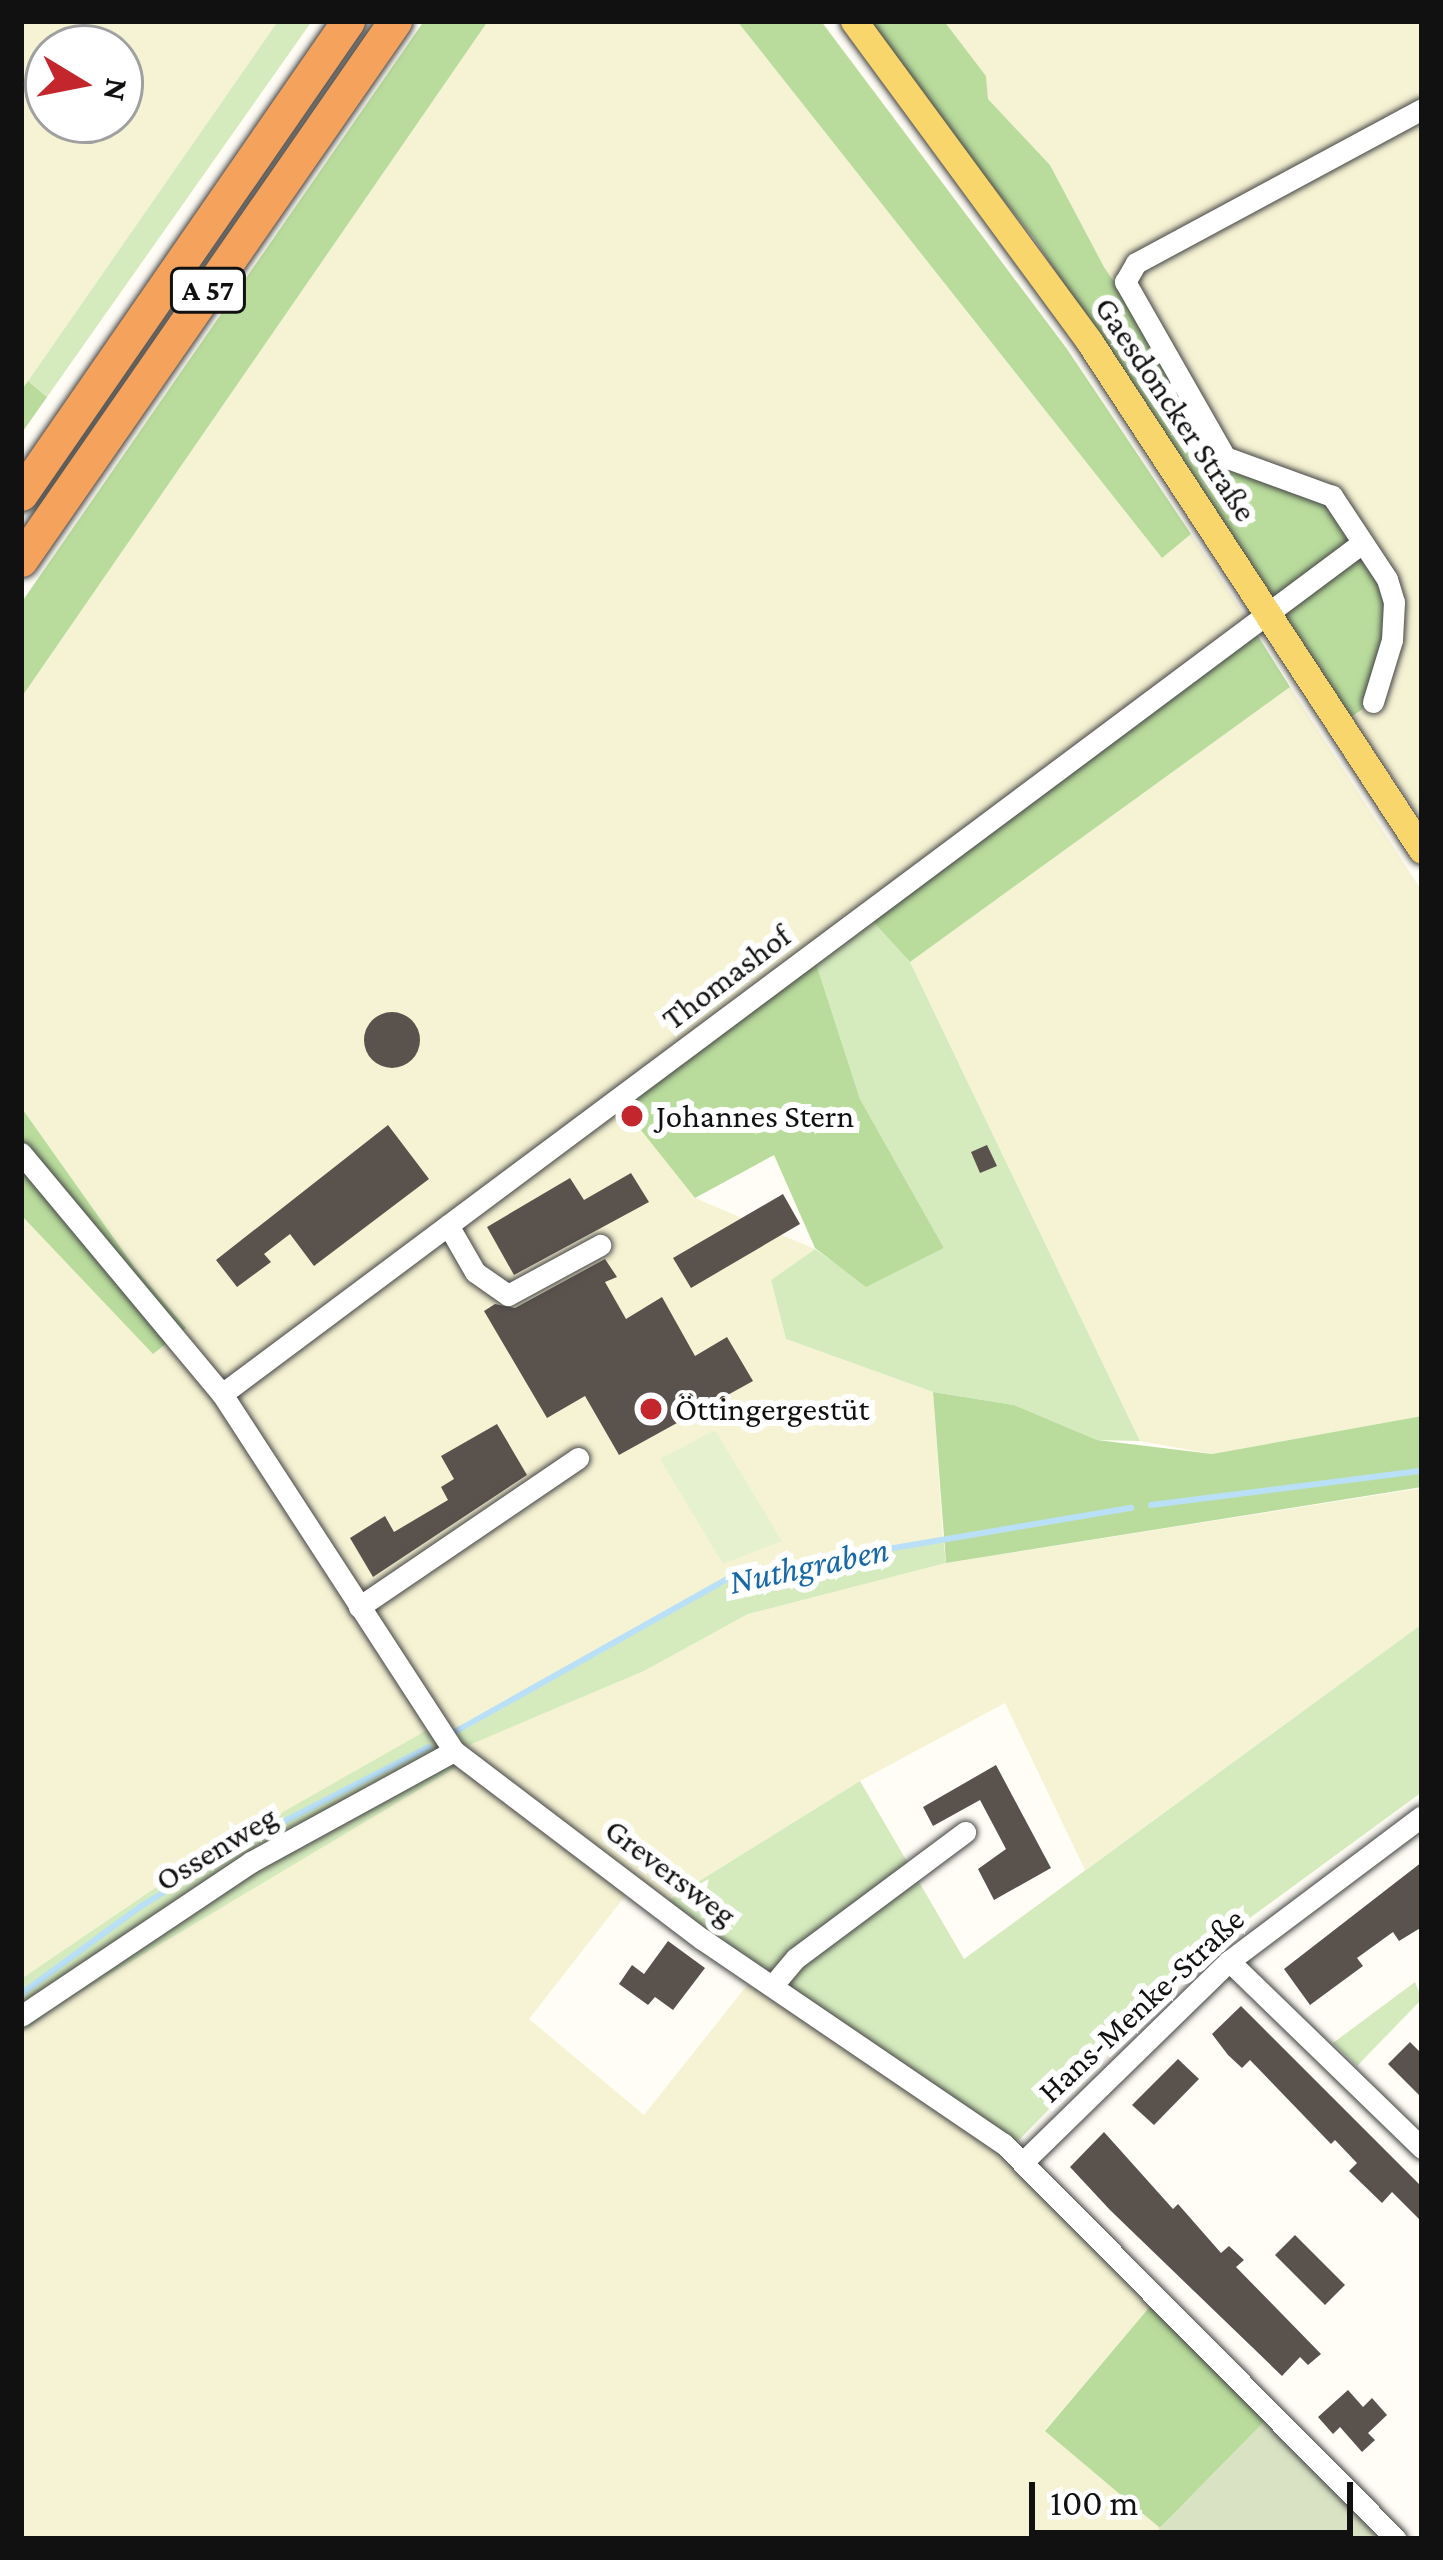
<!DOCTYPE html>
<html>
<head>
<meta charset="utf-8">
<style>
	body { margin:0 }
	#map { position:relative; width:1443px; height:2560px; overflow:hidden; background:#fffdf5; font-family:"Crimson Pro",serif }
	div>[style] { position:absolute }
	[style*='--x'] { left:calc(var(--x)*1px); top:calc(var(--y)*1px); width:calc(var(--w)*1px); rotate:calc(var(--a)*1deg) }
	.farmland>* { inset:0; background:#f6f3d4 }
	.green>* { inset:0; background:#d5ebbd }
	.forest>* { inset:0; background:#b9dc9c }
	.cemetery>* { inset:0; background:#d9e3c4 }
	.pitch>* { inset:0; background:#e6f2cf }
	.stream>* { height:6px; margin:-3px; padding:0 3px; transform-origin:3px; border-radius:3px; background:#b9e0f7 }
	.building>* { inset:0; background:#5a524d }
	.round { border-radius:50% }
	.roads { filter:drop-shadow(0 0 3px #444) drop-shadow(0 0 3px #444) }
	.minor>* { height:21px; margin:-10.5px; padding:0 10.5px; transform-origin:10.5px; border-radius:10.5px; background:#fff }
	.major>* { height:27px; margin:-13.5px; padding:0 13.5px; transform-origin:13.5px; border-radius:13.5px; background:#f9d66b }
	.highway>* { height:33px; margin:-16.5px; padding:0 16.5px; transform-origin:16.5px; border-radius:16.5px; background:#f5a25d }
	.dots>* { width:33px; height:33px; translate:-50% -50%; box-sizing:border-box; border:6px solid #fff; border-radius:50% }
	span { translate:-50% -50%; white-space:nowrap; text-align:center; line-height:1.15; -webkit-text-stroke:12px #fff; paint-order:stroke }
	.shield-label span { padding:3px 9px; background:#fff; border:3px solid; border-radius:9px; -webkit-text-stroke-width:0 }
	.shield-label { font-size:30px; color:#111; font-weight:700 }
	.street-label { font-size:33px; color:#111 }
	.poi-label { font-size:33px; color:#111 }
	.left { translate:0 -50%; text-align:left }
	.water-label { font-size:36px; color:#1768a6; font-style:italic }
	.frame { position:absolute; inset:0; border:24px solid #111; pointer-events:none }
	.north { position:absolute; left:24px; top:24px; width:120px; height:120px; box-sizing:border-box; background:#fff; border:3px solid #a0a0a0; border-radius:50%; rotate:100deg; font-size:33px; font-weight:700; line-height:48px; text-align:center; color:#111 }
	.north::after { content:''; display:block; margin:auto; width:42px; height:54px; background:#c4262e; clip-path:polygon(50% 0,100% 100%,50% 72%,0 100%) }
	.scale { position:absolute; left:1029px; top:2482px; width:324px; height:54px; box-sizing:border-box; border:6px solid #111; border-top:0; padding-left:15px; font-size:36px; line-height:42px; white-space:nowrap; color:#111; -webkit-text-stroke:9px #fff; paint-order:stroke }
</style>
</head>
<body>
<div id="map">
	<div class="farmland">
		<i style="clip-path:polygon(evenodd,21px 21px,278px 21px,21px 391px,21px 21px,48px 48px,120px 48px,120px 120px,48px 120px,48px 48px)"></i>
		<i style="clip-path:polygon(488px 21px,737px 21px,1161px 557px,1191px 534px,1251px 625px,618px 1100px,695px 1198px,815px 1249px,771px 1280px,786px 1339px,933px 1392px,943px 1537px,734px 1575px,445px 1738px,186px 1867px,21px 1979px,21px 1215px,153px 1353px,185px 1327px,135px 1268px,21px 1107px,21px 698px)"></i>
		<i style="clip-path:polygon(944px 21px,1422px 21px,1422px 820px,1351px 717px,1373px 702px,1104px 267px,1050px 165px,988px 99px,986px 76px)"></i>
		<i style="clip-path:polygon(1290px 687px,1422px 891px,1422px 1416px,1212px 1454px,1140px 1441px,910px 962px)"></i>
		<i style="clip-path:polygon(1422px 1488px,1422px 1624px,1085px 1870px,1005px 1703px,860px 1781px,659px 1906px,633px 1886px,529px 2019px,644px 2115px,756px 1974px,1004px 2144px,1158px 2297px,1045px 2430px,1160px 2528px,1149px 2539px,21px 2539px,21px 2034px,56px 2006px,465px 1761px,454px 1751px,644px 1671px,748px 1614px,946px 1563px)"></i>
	</div>
	<div class="green">
		<i style="clip-path:polygon(278px 21px,312px 21px,47px 397px,28px 381px)"></i>
		<i style="clip-path:polygon(866px 914px,910px 962px,1140px 1441px,1097px 1440px,1014px 1405px,933px 1392px,786px 1339px,771px 1280px,815px 1249px,867px 1286px,944px 1248px,860px 1099px,813px 954px)"></i>
		<i style="clip-path:polygon(943px 1537px,946px 1563px,748px 1614px,644px 1671px,455px 1751px,467px 1761px,57px 2006px,21px 2034px,21px 1979px,186px 1867px,436px 1725px,445px 1737px,734px 1575px)"></i>
		<i style="clip-path:polygon(1422px 1624px,1422px 1792px,1202px 1953px,1010px 2149px,659px 1906px,860px 1781px,964px 1959px)"></i>
		<i style="clip-path:polygon(1415px 1982px,1422px 1999px,1357px 2066px,1333px 2043px)"></i>
	</div>
	<div class="forest">
		<i style="clip-path:polygon(424px 21px,488px 21px,21px 698px,21px 603px)"></i>
		<i style="clip-path:polygon(737px 21px,821px 21px,1067px 349px,1191px 534px,1162px 558px)"></i>
		<i style="clip-path:polygon(861px 21px,944px 21px,986px 76px,988px 99px,1050px 165px,1104px 267px,1114px 282px,1125px 282px,1225px 457px,1332px 496px,1394px 602px,1373px 702px,1351px 717px,1033px 237px)"></i>
		<i style="clip-path:polygon(28px 381px,47px 397px,21px 434px,21px 391px)"></i>
		<i style="clip-path:polygon(1251px 625px,1290px 687px,910px 962px,866px 914px)"></i>
		<i style="clip-path:polygon(813px 954px,860px 1099px,944px 1248px,866px 1287px,815px 1248px,774px 1155px,695px 1198px,617px 1100px)"></i>
		<i style="clip-path:polygon(21px 1107px,135px 1268px,186px 1328px,153px 1354px,21px 1215px)"></i>
		<i style="clip-path:polygon(933px 1392px,1014px 1405px,1097px 1440px,1212px 1454px,1422px 1416px,1422px 1487px,946px 1563px)"></i>
		<i style="clip-path:polygon(1158px 2297px,1272px 2414px,1160px 2528px,1045px 2431px)"></i>
	</div>
	<div class="cemetery">
		<i style="clip-path:polygon(1272px 2414px,1396px 2539px,1149px 2539px)"></i>
	</div>
	<div class="pitch">
		<i style="clip-path:polygon(715px 1430px,782px 1541px,723px 1564px,660px 1459px)"></i>
	</div>
	<div class="stream">
		<i style="--x:1151;--y:1505;--w:273;--a:-7.2"></i>
		<i style="--x:451;--y:1734;--w:325;--a:-29.3"></i>
		<i style="--x:734;--y:1575;--w:403;--a:-9.6"></i>
		<i style="--x:21;--y:1994;--w:147;--a:-36.2"></i>
		<i style="--x:140;--y:1907;--w:120;--a:-32.1"></i>
		<i style="--x:242;--y:1843;--w:210;--a:-27.2"></i>
	</div>
	<div class="building">
		<i class="round" style="left:364px;top:1012px;width:56px;height:56px"></i>
		<i style="clip-path:polygon(388px 1125px,429px 1179px,314px 1266px,290px 1234px,264px 1254px,271px 1262px,237px 1287px,216px 1260px)"></i>
		<i style="clip-path:polygon(987px 1145px,997px 1166px,980px 1173px,971px 1152px)"></i>
		<i style="clip-path:polygon(631px 1173px,649px 1202px,514px 1275px,487px 1227px,570px 1178px,584px 1200px)"></i>
		<i style="clip-path:polygon(783px 1194px,800px 1224px,691px 1288px,673px 1258px)"></i>
		<i style="clip-path:polygon(605px 1259px,617px 1277px,605px 1282px,626px 1319px,662px 1297px,695px 1356px,727px 1337px,753px 1381px,619px 1455px,585px 1396px,547px 1418px,484px 1311px,495px 1304px,515px 1308px)"></i>
		<i style="clip-path:polygon(497px 1424px,527px 1475px,373px 1577px,350px 1538px,385px 1516px,394px 1532px,448px 1500px,441px 1487px,454px 1479px,441px 1456px)"></i>
		<i style="clip-path:polygon(996px 1765px,1051px 1868px,994px 1900px,978px 1869px,1006px 1849px,980px 1800px,933px 1826px,923px 1807px)"></i>
		<i style="clip-path:polygon(1422px 1862px,1422px 1927px,1399px 1941px,1393px 1932px,1357px 1958px,1363px 1966px,1310px 2005px,1284px 1969px)"></i>
		<i style="clip-path:polygon(668px 1941px,705px 1968px,673px 2010px,655px 1997px,648px 2005px,619px 1984px,632px 1965px,644px 1974px)"></i>
		<i style="clip-path:polygon(1241px 2006px,1422px 2187px,1422px 2222px,1392px 2192px,1382px 2203px,1349px 2171px,1357px 2163px,1335px 2140px,1331px 2144px,1250px 2060px,1242px 2068px,1228px 2055px,1212px 2034px)"></i>
		<i style="clip-path:polygon(1410px 2042px,1422px 2054px,1422px 2098px,1388px 2064px)"></i>
		<i style="clip-path:polygon(1178px 2059px,1199px 2079px,1154px 2125px,1132px 2105px)"></i>
		<i style="clip-path:polygon(1104px 2132px,1173px 2209px,1178px 2204px,1221px 2253px,1229px 2246px,1244px 2260px,1236px 2267px,1321px 2354px,1308px 2365px,1300px 2357px,1282px 2376px,1110px 2210px,1070px 2167px)"></i>
		<i style="clip-path:polygon(1295px 2235px,1345px 2285px,1325px 2305px,1275px 2255px)"></i>
		<i style="clip-path:polygon(1348px 2390px,1363px 2407px,1372px 2398px,1387px 2415px,1368px 2433px,1375px 2440px,1362px 2452px,1340px 2427px,1333px 2434px,1318px 2417px)"></i>
	</div>
	<div class="roads">
		<div class="minor">
			<i style="--x:1373;--y:702;--w:65;--a:-73"></i>
			<i style="--x:1392;--y:640;--w:38;--a:-87"></i>
			<i style="--x:1394;--y:602;--w:24;--a:-107"></i>
			<i style="--x:1387;--y:579;--w:100;--a:-123.5"></i>
			<i style="--x:1332;--y:496;--w:114;--a:-160"></i>
			<i style="--x:1225;--y:457;--w:202;--a:-119.7"></i>
			<i style="--x:1125;--y:282;--w:22;--a:-60"></i>
			<i style="--x:1136;--y:263;--w:325;--a:-28.3"></i>
			<i style="--x:21;--y:1153;--w:314;--a:50.2"></i>
			<i style="--x:222;--y:1394;--w:426;--a:57"></i>
			<i style="--x:454;--y:1751;--w:311;--a:37.2"></i>
			<i style="--x:702;--y:1939;--w:365;--a:34.2"></i>
			<i style="--x:1004;--y:2144;--w:556;--a:45.22"></i>
			<i style="--x:448;--y:1225;--w:54;--a:60.1"></i>
			<i style="--x:475;--y:1272;--w:40;--a:34.9"></i>
			<i style="--x:508;--y:1295;--w:105;--a:-28.5"></i>
			<i style="--x:222;--y:1394;--w:1423;--a:-36.74"></i>
			<i style="--x:359;--y:1607;--w:265;--a:-34.2"></i>
			<i style="--x:1229;--y:1961;--w:269;--a:44.1"></i>
			<i style="--x:773;--y:1985;--w:35;--a:-50"></i>
			<i style="--x:796;--y:1958;--w:211;--a:-36.7"></i>
			<i style="--x:21;--y:2016;--w:277;--a:-33.8"></i>
			<i style="--x:251;--y:1862;--w:231;--a:-28.7"></i>
			<i style="--x:1024;--y:2161;--w:286;--a:-44.3"></i>
			<i style="--x:1229;--y:1961;--w:241;--a:-36.9"></i>
		</div>
		<div class="major">
			<i style="--x:854;--y:21;--w:397;--a:53.7"></i>
			<i style="--x:1089;--y:341;--w:608;--a:56.81"></i>
		</div>
		<div class="highway">
			<i style="--x:21;--y:494;--w:575;--a:-55.34"></i>
			<i style="--x:21;--y:560;--w:656;--a:-55.24"></i>
		</div>
	</div>
	<div class="dots">
		<i style="left:632px;top:1116px;background:#c4262e"></i>
		<i style="left:651px;top:1409px;background:#c4262e"></i>
	</div>
	<div class="shield-label">
		<span style="left:208px;top:290px">A 57</span>
	</div>
	<div class="street-label">
		<span style="left:1176px;top:409px;rotate:56deg">Gaesdoncker Straße</span>
		<span style="left:726px;top:977px;rotate:-37deg">Thomashof</span>
		<span style="left:216px;top:1848px;rotate:-31deg">Ossenweg</span>
		<span style="left:671px;top:1872px;rotate:37deg">Greversweg</span>
		<span style="left:1141px;top:2005px;rotate:-43deg">Hans-Menke-Straße</span>
	</div>
	<div class="poi-label">
		<span class="left" style="left:656px;top:1116px">Johannes Stern</span>
		<span class="left" style="left:675px;top:1409px">Öttingergestüt</span>
	</div>
	<div class="water-label">
		<span style="left:809px;top:1566px;rotate:-12deg">Nuthgraben</span>
	</div>
	<div class="frame"></div>
	<div class="north">N</div>
	<div class="scale">100 m</div>
</div>
</body>
</html>
